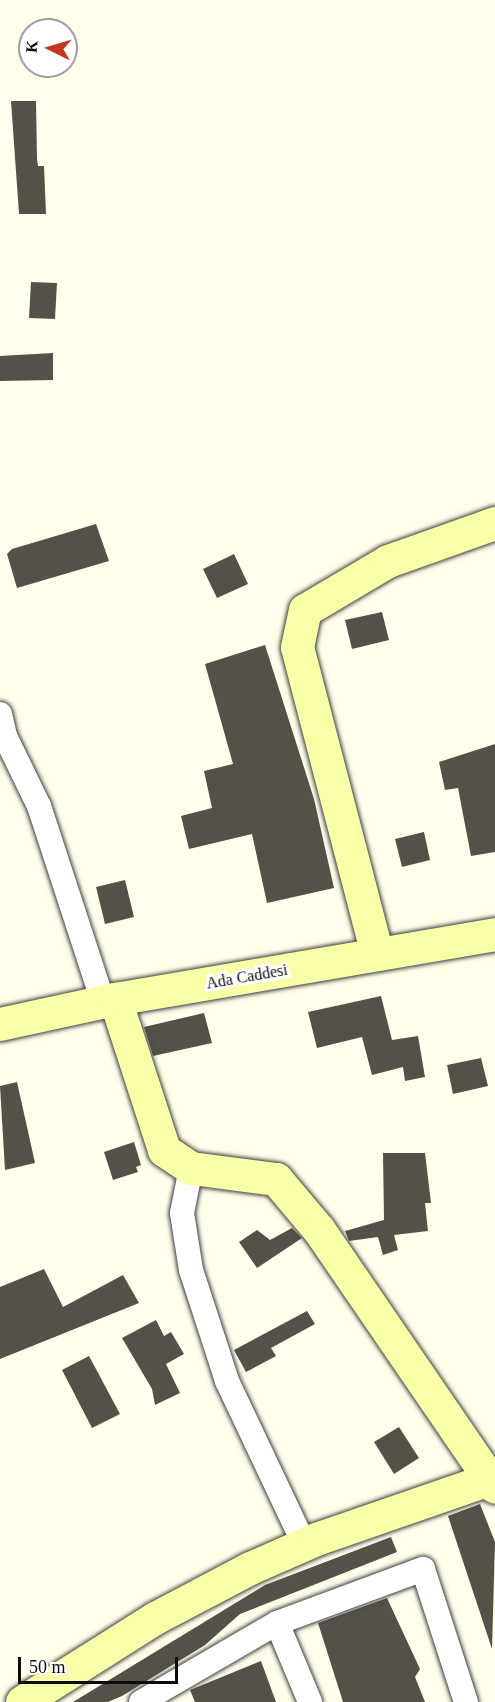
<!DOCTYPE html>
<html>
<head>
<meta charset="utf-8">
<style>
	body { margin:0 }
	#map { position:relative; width:495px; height:1702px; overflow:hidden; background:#ffffec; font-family:Georgia,serif }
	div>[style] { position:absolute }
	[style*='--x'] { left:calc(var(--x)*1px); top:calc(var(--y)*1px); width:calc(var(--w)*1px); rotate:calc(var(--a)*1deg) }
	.building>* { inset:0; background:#555048 }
	.roads { filter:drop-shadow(0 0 2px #3f3f3f) drop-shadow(0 0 2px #3f3f3f) }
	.street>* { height:24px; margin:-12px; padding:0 12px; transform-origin:12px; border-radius:12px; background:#fff }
	.secondary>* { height:33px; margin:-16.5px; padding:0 16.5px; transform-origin:16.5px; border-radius:16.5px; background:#f8ffa7 }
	span { translate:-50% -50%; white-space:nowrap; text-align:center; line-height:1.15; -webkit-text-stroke:6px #fff; paint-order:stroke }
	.street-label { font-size:16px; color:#0c0c0c }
	.north { position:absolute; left:18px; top:18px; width:60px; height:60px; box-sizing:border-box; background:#fff; border:2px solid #9e9e9e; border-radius:50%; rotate:275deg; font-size:16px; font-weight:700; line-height:24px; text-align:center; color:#0c0c0c }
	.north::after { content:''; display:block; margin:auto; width:21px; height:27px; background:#c1371f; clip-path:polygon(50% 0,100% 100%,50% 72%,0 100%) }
	.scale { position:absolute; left:18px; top:1657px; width:160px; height:27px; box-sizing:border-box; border:3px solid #0c0c0c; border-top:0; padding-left:8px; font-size:18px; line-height:21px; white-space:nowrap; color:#0c0c0c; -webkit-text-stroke:4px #fff; paint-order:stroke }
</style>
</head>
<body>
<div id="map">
	<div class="building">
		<i style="clip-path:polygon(11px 101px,36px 101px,37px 159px,38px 166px,44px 166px,46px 214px,19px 214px)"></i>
		<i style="clip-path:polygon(31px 282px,57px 283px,55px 319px,29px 318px)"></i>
		<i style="clip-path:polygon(53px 353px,53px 380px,0 381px,0 356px)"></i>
		<i style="clip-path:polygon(96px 524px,109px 561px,17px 588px,7px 554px,12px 549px)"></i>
		<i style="clip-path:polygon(234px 554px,248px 584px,217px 598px,203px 569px)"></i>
		<i style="clip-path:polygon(382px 612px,389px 640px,352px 649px,345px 620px)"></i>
		<i style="clip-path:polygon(265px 645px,314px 799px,334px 888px,267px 903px,252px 834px,189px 849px,181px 816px,212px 808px,204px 771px,233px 764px,205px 664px)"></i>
		<i style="clip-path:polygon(495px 744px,495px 852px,471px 856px,458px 788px,445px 790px,439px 762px)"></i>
		<i style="clip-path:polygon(424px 832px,430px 860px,402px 867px,395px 839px)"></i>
		<i style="clip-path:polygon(125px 880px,134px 917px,105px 924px,96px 887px)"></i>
		<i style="clip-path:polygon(381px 996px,392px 1040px,418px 1036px,425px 1077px,405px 1081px,403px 1067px,372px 1075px,362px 1037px,317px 1048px,308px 1012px)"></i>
		<i style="clip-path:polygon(204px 1013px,212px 1043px,153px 1056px,144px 1027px)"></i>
		<i style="clip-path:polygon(481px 1058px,488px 1086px,453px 1094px,447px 1065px)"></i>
		<i style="clip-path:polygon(17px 1082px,35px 1163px,5px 1170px,0 1086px)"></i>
		<i style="clip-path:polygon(134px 1142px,141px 1165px,136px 1167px,138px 1172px,113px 1180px,104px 1152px)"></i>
		<i style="clip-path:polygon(383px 1153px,425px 1153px,431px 1203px,425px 1203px,428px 1231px,394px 1235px,398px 1250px,383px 1255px,378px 1237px,349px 1241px,345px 1231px,384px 1220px)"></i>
		<i style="clip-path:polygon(292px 1228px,302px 1238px,257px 1268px,239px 1242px,257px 1230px,270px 1240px)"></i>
		<i style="clip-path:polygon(44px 1269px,63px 1307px,123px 1275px,139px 1303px,0 1359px,0 1287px)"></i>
		<i style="clip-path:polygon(307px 1311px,315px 1324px,271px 1348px,276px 1356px,246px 1372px,234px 1350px)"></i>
		<i style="clip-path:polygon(156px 1320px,164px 1336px,171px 1332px,184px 1354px,166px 1364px,180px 1393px,155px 1405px,152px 1389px,122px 1338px)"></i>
		<i style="clip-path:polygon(89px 1356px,120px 1414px,92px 1428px,62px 1370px)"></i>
		<i style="clip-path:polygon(399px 1427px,419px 1458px,394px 1474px,374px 1442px)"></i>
		<i style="clip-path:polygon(480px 1504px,495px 1542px,492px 1649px,448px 1516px)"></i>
		<i style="clip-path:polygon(391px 1537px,397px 1552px,240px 1614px,205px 1645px,122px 1696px,108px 1702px,73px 1702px,265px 1585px)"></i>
		<i style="clip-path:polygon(387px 1598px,420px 1669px,415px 1677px,425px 1702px,343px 1702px,318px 1623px)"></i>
		<i style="clip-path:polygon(261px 1661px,276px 1702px,195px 1702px,190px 1690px)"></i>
	</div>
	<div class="roads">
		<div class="street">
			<i style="--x:0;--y:714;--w:23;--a:77"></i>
			<i style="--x:5;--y:736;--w:78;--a:64.1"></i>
			<i style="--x:39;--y:806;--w:206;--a:71.9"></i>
			<i style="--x:191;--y:1168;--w:46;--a:101.3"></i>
			<i style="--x:182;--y:1213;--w:58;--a:81"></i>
			<i style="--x:191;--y:1270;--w:117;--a:72"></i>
			<i style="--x:227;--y:1381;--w:180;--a:64.7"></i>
			<i style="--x:277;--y:1623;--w:86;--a:67.3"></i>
			<i style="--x:141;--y:1702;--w:157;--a:-30.2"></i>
			<i style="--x:277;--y:1623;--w:156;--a:-20.3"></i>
			<i style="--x:423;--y:1569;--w:140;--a:72.1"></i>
		</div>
		<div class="secondary">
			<i style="--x:377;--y:954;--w:317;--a:-104.6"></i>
			<i style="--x:297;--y:647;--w:38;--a:-78"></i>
			<i style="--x:305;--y:610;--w:96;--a:-30.6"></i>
			<i style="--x:388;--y:561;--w:114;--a:-19.6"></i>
			<i style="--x:115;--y:999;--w:159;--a:72"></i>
			<i style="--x:164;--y:1150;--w:32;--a:34"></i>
			<i style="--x:191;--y:1168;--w:86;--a:7.4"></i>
			<i style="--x:276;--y:1179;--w:67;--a:49.9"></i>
			<i style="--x:319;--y:1230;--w:311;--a:55.6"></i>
			<i style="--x:0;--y:1024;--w:118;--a:-12.3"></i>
			<i style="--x:115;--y:999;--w:386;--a:-9.7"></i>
			<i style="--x:22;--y:1702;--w:157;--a:-32.3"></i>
			<i style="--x:155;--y:1618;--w:107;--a:-27.8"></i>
			<i style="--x:250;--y:1568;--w:72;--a:-23.7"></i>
			<i style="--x:316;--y:1539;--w:189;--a:-19.1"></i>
		</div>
	</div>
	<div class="street-label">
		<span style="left:247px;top:977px;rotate:-10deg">Ada Caddesi</span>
	</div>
	<div class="north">K</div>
	<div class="scale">50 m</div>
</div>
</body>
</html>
